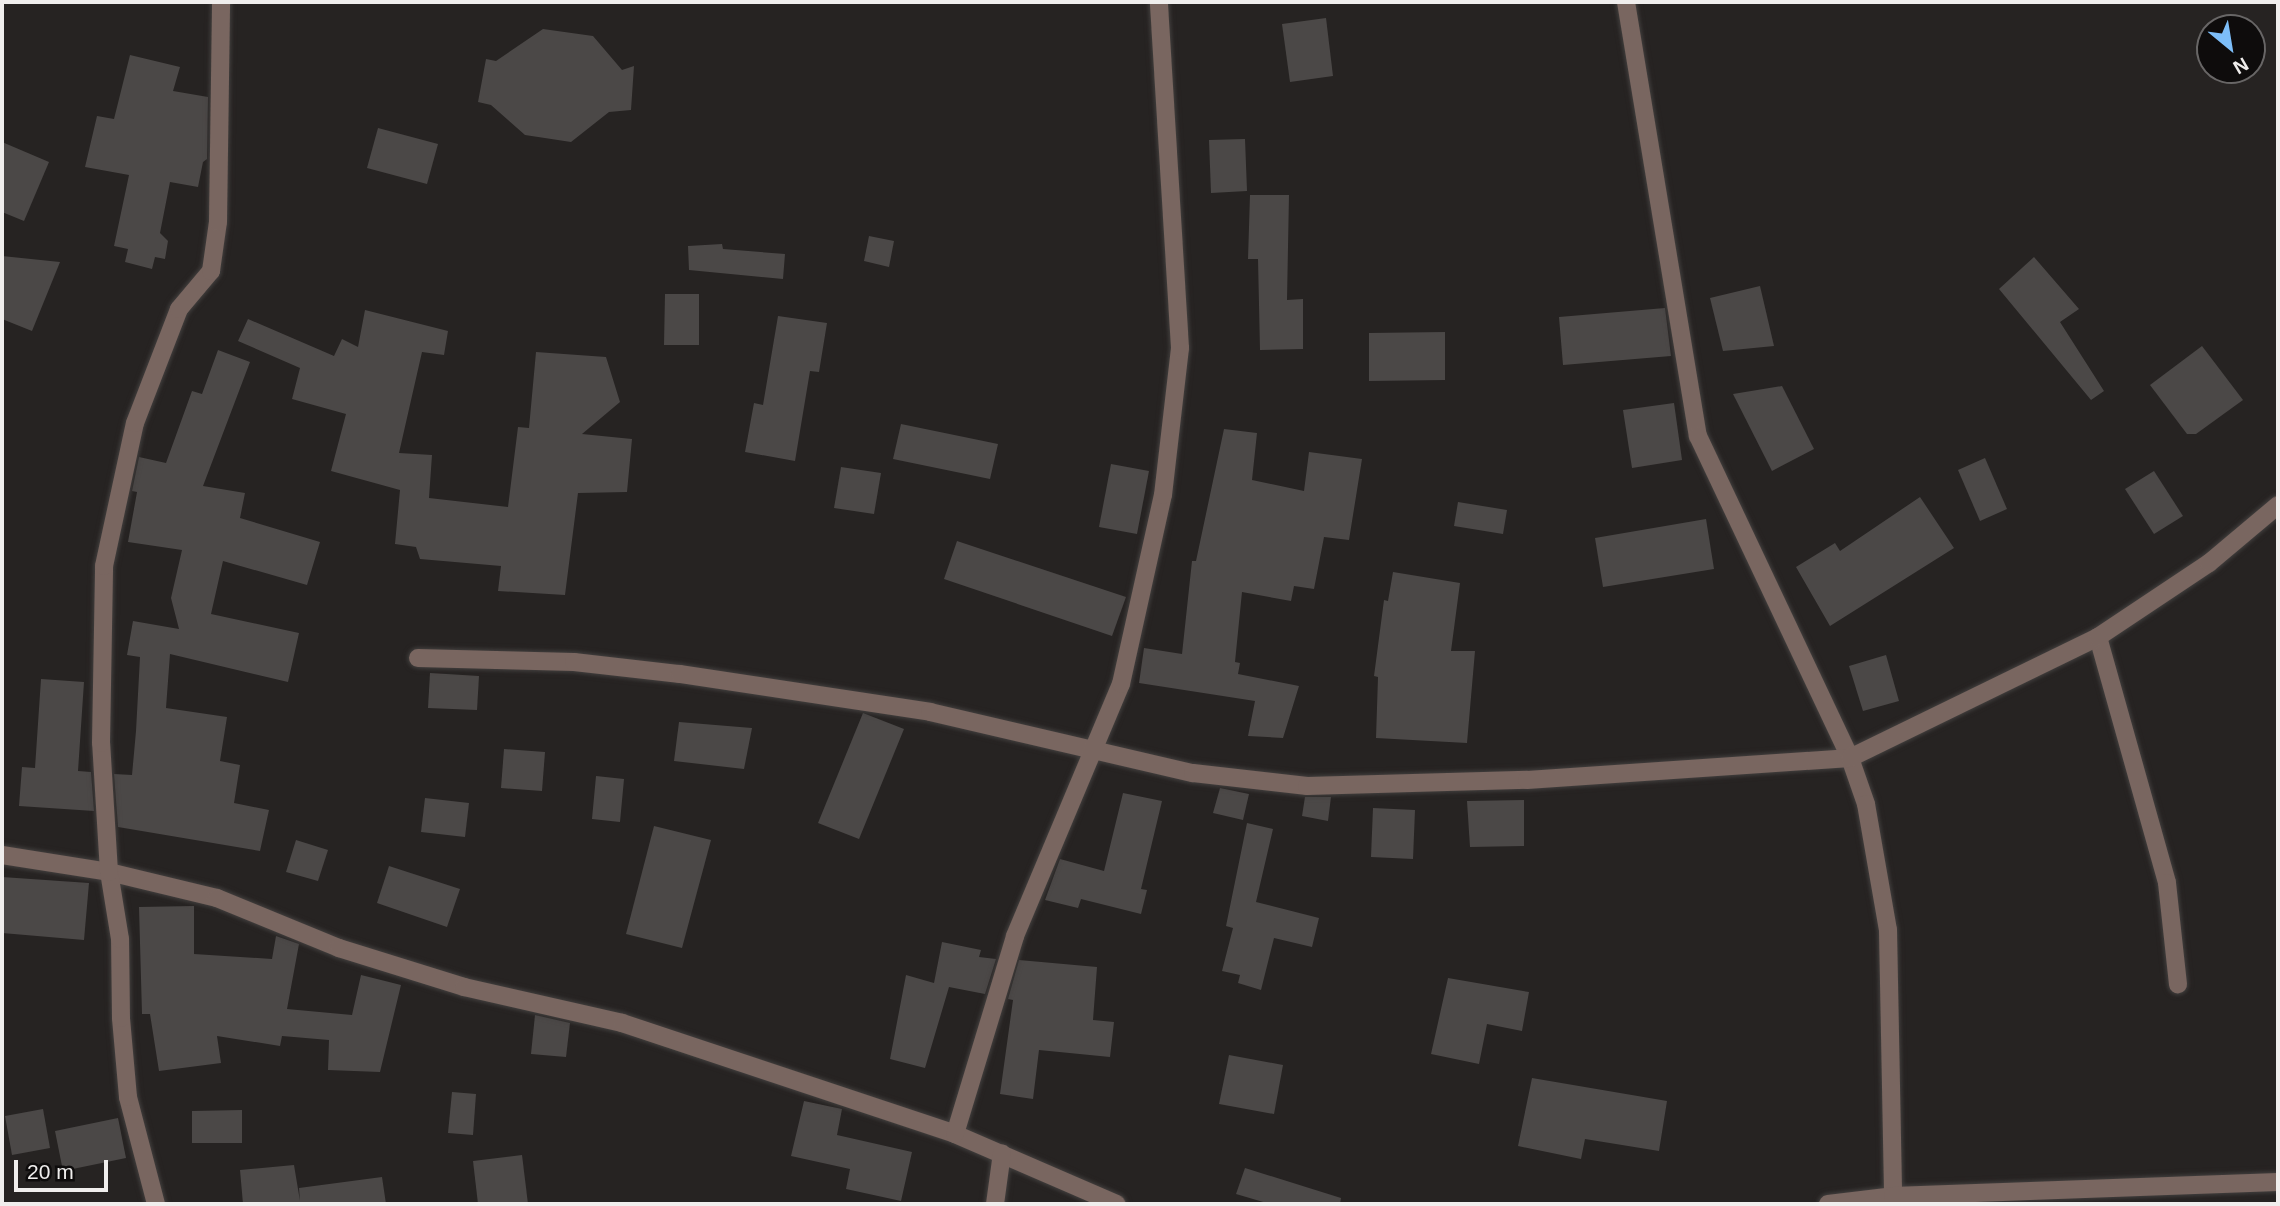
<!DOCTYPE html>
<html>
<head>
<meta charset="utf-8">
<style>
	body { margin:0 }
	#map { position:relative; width:2280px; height:1206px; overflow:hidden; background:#262322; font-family:Helvetica,sans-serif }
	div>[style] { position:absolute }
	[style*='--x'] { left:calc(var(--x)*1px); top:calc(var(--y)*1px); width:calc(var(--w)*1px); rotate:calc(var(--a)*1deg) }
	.building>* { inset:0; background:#4b4847 }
	.roads { filter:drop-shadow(0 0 2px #423f3e) drop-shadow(0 0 2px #423f3e) }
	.street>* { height:18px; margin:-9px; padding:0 9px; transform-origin:9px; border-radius:9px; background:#796660 }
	span { translate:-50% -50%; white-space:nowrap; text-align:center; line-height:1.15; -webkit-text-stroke:6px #0e0c0c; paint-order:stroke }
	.frame { position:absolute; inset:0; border:4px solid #f0eeed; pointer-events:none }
	.north { position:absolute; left:2196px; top:14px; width:70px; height:70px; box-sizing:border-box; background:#0e0c0c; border:2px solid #686666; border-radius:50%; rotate:150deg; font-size:19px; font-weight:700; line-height:28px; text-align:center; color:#f0eeed }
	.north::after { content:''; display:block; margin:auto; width:24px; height:32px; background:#7dbef9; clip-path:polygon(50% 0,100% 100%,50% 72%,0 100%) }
	.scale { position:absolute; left:14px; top:1160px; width:94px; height:32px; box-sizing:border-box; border:4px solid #f0eeed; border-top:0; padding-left:9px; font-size:21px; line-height:24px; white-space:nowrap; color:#f0eeed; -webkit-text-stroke:5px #0e0c0c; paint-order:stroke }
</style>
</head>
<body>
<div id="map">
	<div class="building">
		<i style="clip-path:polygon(1326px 18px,1333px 76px,1290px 82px,1282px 24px)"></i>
		<i style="clip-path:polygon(543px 29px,593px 36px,622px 70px,634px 66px,631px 110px,609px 112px,571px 142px,525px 135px,491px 105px,478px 102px,486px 59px,496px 61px)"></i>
		<i style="clip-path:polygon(130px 55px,180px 67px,173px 91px,208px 97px,207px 159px,203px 162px,198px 187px,170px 182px,160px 233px,168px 241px,165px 259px,155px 257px,152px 269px,125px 262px,128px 249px,114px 246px,129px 175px,85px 167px,97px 116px,114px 119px)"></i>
		<i style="clip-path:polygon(378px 128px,438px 144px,427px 184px,367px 168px)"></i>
		<i style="clip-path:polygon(1245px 139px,1247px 191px,1211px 193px,1209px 140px)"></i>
		<i style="clip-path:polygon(2px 142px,49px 162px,24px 221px,2px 212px)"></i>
		<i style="clip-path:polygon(1250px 195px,1289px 195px,1287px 300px,1303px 299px,1303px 349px,1260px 350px,1258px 259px,1248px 259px)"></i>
		<i style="clip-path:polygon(869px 236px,894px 241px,889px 267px,864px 261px)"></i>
		<i style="clip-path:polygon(722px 244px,723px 249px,785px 254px,783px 279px,689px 270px,688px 246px)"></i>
		<i style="clip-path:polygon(2px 256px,60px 262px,32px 331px,2px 319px)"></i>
		<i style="clip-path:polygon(2034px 257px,2079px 309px,2060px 322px,2104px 391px,2091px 400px,1999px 289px)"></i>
		<i style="clip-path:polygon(1760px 286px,1774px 346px,1723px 351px,1710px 298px)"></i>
		<i style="clip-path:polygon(665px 294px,699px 294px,699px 345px,664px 345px)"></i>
		<i style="clip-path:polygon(1665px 308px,1671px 356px,1563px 365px,1559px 317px)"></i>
		<i style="clip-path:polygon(365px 310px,448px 331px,444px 355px,422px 352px,399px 453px,432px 455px,429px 498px,508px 507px,518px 427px,529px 428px,536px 352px,606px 357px,620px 402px,582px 434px,632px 439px,627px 492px,578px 493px,565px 595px,498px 591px,501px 566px,420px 559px,416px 547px,395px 544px,400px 490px,331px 471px,346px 414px,292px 399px,300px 368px,238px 341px,248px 319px,334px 356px,342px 339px,358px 347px)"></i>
		<i style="clip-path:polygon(778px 316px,827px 323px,819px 372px,810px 371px,795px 461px,745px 452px,754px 403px,763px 405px)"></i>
		<i style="clip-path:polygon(1445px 332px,1445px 380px,1369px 381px,1369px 333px)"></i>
		<i style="clip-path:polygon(2202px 346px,2243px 400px,2196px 434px,2187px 434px,2150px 385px)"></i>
		<i style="clip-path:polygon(218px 350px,250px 362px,203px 486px,245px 493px,240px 518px,320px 542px,307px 585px,223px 561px,211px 614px,299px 633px,288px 682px,170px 654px,166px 708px,227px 717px,220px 761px,240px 765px,234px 803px,269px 810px,260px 851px,118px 827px,114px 774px,132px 775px,136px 731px,140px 657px,127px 655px,133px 621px,179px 629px,171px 598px,182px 550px,128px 542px,137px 492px,132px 491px,139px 457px,166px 463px,192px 391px,202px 394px)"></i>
		<i style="clip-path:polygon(1782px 386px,1814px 449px,1772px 471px,1733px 394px)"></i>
		<i style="clip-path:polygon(1674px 403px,1682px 460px,1632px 468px,1623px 410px)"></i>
		<i style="clip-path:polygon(901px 424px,998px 444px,990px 479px,893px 459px)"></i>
		<i style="clip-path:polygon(1224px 429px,1257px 433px,1252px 480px,1304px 491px,1309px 452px,1362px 459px,1349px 540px,1324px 537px,1314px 589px,1294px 586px,1291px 601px,1242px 592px,1235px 662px,1240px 663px,1238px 674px,1299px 686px,1283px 738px,1248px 736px,1255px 701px,1139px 683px,1144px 648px,1182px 654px,1192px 561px,1196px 561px)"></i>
		<i style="clip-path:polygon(1985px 458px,2007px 509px,1980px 521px,1958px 470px)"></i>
		<i style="clip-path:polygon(1111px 464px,1149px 471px,1137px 534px,1099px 527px)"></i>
		<i style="clip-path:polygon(841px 467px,881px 473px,874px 514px,834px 508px)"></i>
		<i style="clip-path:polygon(2154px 471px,2183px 516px,2154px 534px,2125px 489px)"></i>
		<i style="clip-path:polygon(1920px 497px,1954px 548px,1830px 626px,1796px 567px,1835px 543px,1840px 551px)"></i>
		<i style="clip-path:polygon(1458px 502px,1507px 510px,1503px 534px,1454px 526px)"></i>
		<i style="clip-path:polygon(1706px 519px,1714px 569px,1603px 587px,1595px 538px)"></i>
		<i style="clip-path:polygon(957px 541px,1126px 597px,1112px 636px,944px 579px)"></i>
		<i style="clip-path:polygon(1393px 572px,1460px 583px,1451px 651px,1475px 651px,1467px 743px,1376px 738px,1378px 677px,1374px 676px,1384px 600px,1388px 601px)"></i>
		<i style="clip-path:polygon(1886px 655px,1899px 701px,1863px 711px,1849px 666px)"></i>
		<i style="clip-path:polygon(430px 673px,479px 676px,477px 710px,428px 708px)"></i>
		<i style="clip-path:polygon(41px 679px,84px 682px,78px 771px,91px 772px,94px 811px,19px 806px,22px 767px,35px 768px)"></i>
		<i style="clip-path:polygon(863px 713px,904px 729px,859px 839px,818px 823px)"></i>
		<i style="clip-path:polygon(679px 722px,752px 728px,744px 769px,674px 761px)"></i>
		<i style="clip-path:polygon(504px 749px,545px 752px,542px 791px,501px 788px)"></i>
		<i style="clip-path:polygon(596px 776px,624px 779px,620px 822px,592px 819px)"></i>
		<i style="clip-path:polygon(1220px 788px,1249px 794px,1243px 820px,1213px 813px)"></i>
		<i style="clip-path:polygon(1123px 793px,1162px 801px,1141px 889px,1147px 890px,1141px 914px,1081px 899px,1078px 908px,1045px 900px,1060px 859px,1104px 871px)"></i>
		<i style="clip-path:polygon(1305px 797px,1331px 797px,1328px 821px,1302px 816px)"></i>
		<i style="clip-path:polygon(425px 798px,469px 803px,465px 837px,421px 832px)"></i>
		<i style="clip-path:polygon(1524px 800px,1524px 846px,1470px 847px,1467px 801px)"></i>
		<i style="clip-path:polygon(1373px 808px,1415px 810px,1413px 859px,1371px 857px)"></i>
		<i style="clip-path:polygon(1247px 823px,1273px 829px,1256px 902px,1319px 918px,1312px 947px,1274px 938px,1261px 990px,1238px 983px,1240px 975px,1222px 971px,1233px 928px,1226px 926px)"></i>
		<i style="clip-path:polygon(654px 826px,711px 840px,682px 948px,626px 934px)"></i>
		<i style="clip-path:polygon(296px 840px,328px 850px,318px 881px,286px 872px)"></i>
		<i style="clip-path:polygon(389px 866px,460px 889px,447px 927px,377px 903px)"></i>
		<i style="clip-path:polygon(2px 877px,89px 883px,84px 940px,2px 933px)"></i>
		<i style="clip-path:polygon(194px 906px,194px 954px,272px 959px,276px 936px,299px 944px,287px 1009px,352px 1015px,361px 975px,401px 985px,380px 1072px,328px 1070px,329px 1040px,282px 1036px,280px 1046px,217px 1036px,221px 1063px,159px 1071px,150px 1014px,142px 1014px,139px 907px)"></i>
		<i style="clip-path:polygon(942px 942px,981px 950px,979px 957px,996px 959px,985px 994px,949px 987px,925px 1068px,890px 1059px,906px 975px,934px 983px)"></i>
		<i style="clip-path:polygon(1019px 960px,1097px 967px,1093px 1020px,1114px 1022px,1110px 1057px,1039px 1050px,1033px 1099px,1000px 1094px,1013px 1000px,1008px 999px)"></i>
		<i style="clip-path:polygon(1448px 978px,1529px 992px,1522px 1031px,1487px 1024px,1479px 1064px,1431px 1054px)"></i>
		<i style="clip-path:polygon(535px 1015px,570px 1023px,566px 1057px,531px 1054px)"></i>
		<i style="clip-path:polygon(1229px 1055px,1283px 1065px,1274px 1114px,1219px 1104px)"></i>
		<i style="clip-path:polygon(1532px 1078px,1667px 1101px,1659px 1151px,1585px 1139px,1581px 1159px,1518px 1146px)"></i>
		<i style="clip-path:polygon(452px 1092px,476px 1094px,473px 1135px,448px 1133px)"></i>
		<i style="clip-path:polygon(804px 1101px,842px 1109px,837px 1135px,912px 1152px,901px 1201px,846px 1189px,850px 1169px,791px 1156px)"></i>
		<i style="clip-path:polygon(43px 1109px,50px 1148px,12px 1155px,5px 1116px)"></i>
		<i style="clip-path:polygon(242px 1110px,242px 1143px,192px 1143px,192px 1111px)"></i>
		<i style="clip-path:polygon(118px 1118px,126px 1158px,63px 1171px,55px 1131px)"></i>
		<i style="clip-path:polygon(522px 1155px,528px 1204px,478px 1204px,473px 1161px)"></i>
		<i style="clip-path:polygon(294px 1165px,300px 1201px,299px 1188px,382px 1177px,386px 1204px,243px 1204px,240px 1170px)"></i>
		<i style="clip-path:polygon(1245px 1168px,1341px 1198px,1340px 1204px,1270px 1204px,1236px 1194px)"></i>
	</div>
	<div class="roads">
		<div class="street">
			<i style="--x:1626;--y:2;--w:440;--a:80.6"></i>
			<i style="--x:1698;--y:436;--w:356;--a:64.7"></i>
			<i style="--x:1850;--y:758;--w:49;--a:70.8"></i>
			<i style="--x:1866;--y:804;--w:128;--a:80.1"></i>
			<i style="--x:1888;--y:930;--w:266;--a:88.9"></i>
			<i style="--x:2098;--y:637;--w:255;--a:74.3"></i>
			<i style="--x:2167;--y:883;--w:102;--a:83.8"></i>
			<i style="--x:418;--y:658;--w:156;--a:1.5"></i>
			<i style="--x:574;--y:662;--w:107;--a:6.5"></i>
			<i style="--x:680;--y:674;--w:253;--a:8.6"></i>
			<i style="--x:930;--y:712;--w:270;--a:13.1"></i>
			<i style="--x:1193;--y:773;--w:115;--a:6.5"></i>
			<i style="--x:1307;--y:786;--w:220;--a:-1.6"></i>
			<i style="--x:1527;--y:780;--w:324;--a:-3.9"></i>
			<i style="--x:1850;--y:758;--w:276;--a:-26"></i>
			<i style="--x:2098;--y:637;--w:133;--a:-33.7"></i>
			<i style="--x:2209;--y:563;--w:90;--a:-40"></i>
			<i style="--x:2;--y:855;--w:108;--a:9"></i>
			<i style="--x:109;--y:872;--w:111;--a:13.5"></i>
			<i style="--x:217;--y:898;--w:132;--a:22.3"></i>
			<i style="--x:339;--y:948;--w:131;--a:17.3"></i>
			<i style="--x:464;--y:987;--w:162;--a:12.8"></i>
			<i style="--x:622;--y:1023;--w:351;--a:18.4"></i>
			<i style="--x:955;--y:1134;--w:176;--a:23.4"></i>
			<i style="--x:955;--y:1134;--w:207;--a:-73.1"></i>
			<i style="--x:1015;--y:936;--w:273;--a:-67.2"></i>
			<i style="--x:1121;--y:684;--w:194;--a:-77.5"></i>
			<i style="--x:1163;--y:495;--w:148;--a:-83.4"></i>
			<i style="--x:1180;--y:348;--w:347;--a:-93.5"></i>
			<i style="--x:156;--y:1204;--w:111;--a:-104.7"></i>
			<i style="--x:128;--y:1097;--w:79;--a:-95.1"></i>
			<i style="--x:121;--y:1018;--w:79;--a:-90.7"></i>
			<i style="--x:120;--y:939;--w:68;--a:-99.3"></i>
			<i style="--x:109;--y:872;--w:129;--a:-93.5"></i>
			<i style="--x:101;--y:743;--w:177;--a:-89"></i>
			<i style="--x:104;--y:566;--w:146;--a:-77.8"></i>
			<i style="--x:135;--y:423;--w:122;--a:-68.9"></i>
			<i style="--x:179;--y:309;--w:50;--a:-49.9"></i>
			<i style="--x:211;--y:271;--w:49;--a:-81.9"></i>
			<i style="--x:218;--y:222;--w:220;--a:-89.2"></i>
			<i style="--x:995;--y:1204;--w:51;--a:-82.2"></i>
			<i style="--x:1828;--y:1204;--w:65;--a:-7"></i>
			<i style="--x:1893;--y:1196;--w:385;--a:-2.1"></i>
		</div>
	</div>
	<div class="frame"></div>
	<div class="north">N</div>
	<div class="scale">20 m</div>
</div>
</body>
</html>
